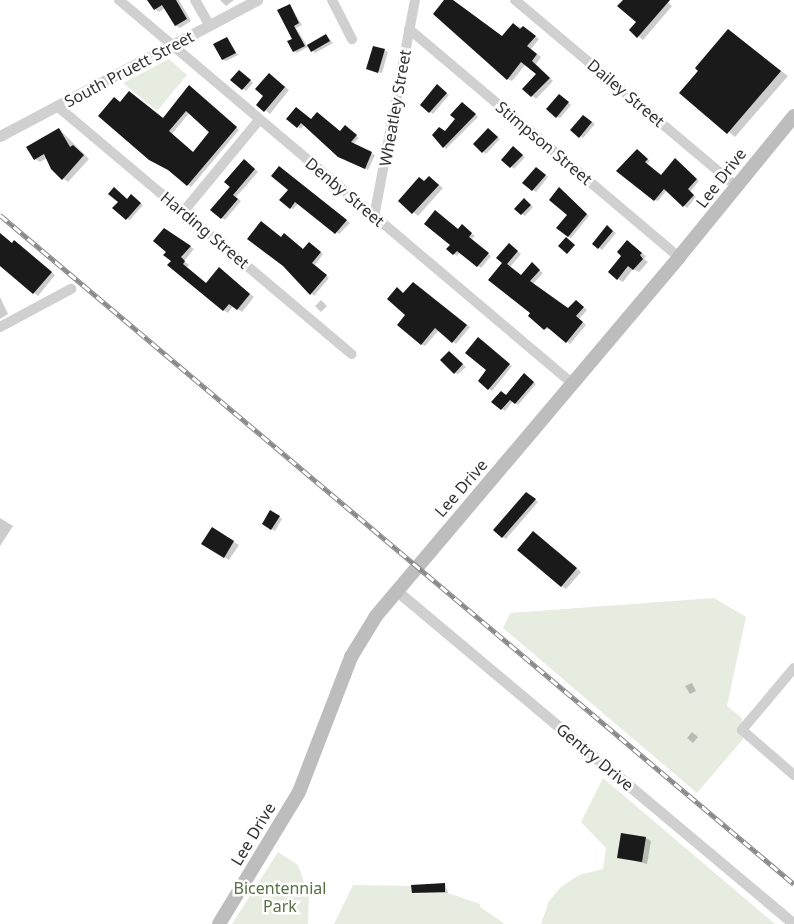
<!DOCTYPE html>
<html>
<head>
<meta charset="utf-8">
<style>
	body { margin:0 }
	#map { position:relative; width:794px; height:924px; overflow:hidden; background:#fff; font-family:"Noto Sans",sans-serif }
	div>[style] { position:absolute }
	[style*='--x'] { left:calc(var(--x)*1px); top:calc(var(--y)*1px); width:calc(var(--w)*1px); rotate:calc(var(--a)*1deg) }
	.green>* { inset:0; background:#e6ecdf }
	.shadow>* { inset:0; background:#0003 }
	.building>* { inset:0; background:#1a1a1a }
	.minor>* { height:10px; margin:-5px; padding:0 5px; transform-origin:5px; border-radius:5px; background:#d0d0d0 }
	.tertiary>* { height:11px; margin:-5.5px; padding:0 5.5px; transform-origin:5.5px; border-radius:5.5px; background:#d0d0d0 }
	.secondary>* { height:14px; margin:-7px; padding:0 7px; transform-origin:7px; border-radius:7px; background:#bdbdbd }
	.rail>* { height:5px; margin-top:-2.5px; transform-origin:0; background:repeating-linear-gradient(90deg,#fff 0 9px,#888 0 18px); box-sizing:border-box; border-block:1px solid #888 }
	span { translate:-50% -50%; white-space:nowrap; text-align:center; line-height:1.15; -webkit-text-stroke:5px #fff; paint-order:stroke }
	.street-label { font-size:16px; color:#333 }
	.park-label { font-size:16px; color:#56703f }
</style>
</head>
<body>
<div id="map">
	<div class="green">
		<i style="clip-path:polygon(169px 59px,187px 75px,157px 111px,123px 83px)"></i>
		<i style="clip-path:polygon(714px 598px,746px 617px,727px 706px,742px 718px,743px 739px,697px 793px,503px 628px,510px 613px)"></i>
		<i style="clip-path:polygon(603px 778px,775px 924px,541px 924px,549px 901px,561px 887px,579px 875px,603px 869px,606px 848px,581px 822px)"></i>
		<i style="clip-path:polygon(278px 852px,298px 865px,309px 896px,308px 924px,232px 924px)"></i>
		<i style="clip-path:polygon(353px 885px,412px 886px,412px 894px,445px 892px,480px 904px,480px 907px,505px 924px,334px 924px)"></i>
	</div>
	<div class="shadow">
		<i style="clip-path:polygon(154px 0,179px 0,191px 21px,180px 28px,176px 26px,165px 8px,159px 12px,155px 9px)"></i>
		<i style="clip-path:polygon(220px 0,234px 0,226px 6px)"></i>
		<i style="clip-path:polygon(446px 0,453px 0,503px 37px,514px 25px,528px 30px,539px 39px,531px 49px,541px 57px,536px 64px,553px 81px,536px 99px,524px 89px,538px 74px,526px 64px,512px 81px,508px 79px)"></i>
		<i style="clip-path:polygon(624px 0,665px 0,672px 6px,643px 40px,631px 30px,638px 22px)"></i>
		<i style="clip-path:polygon(290px 5px,302px 25px,296px 28px,307px 46px,326px 35px,333px 43px,315px 53px,309px 46px,297px 53px,294px 51px)"></i>
		<i style="clip-path:polygon(728px 30px,788px 76px,735px 137px,681px 93px)"></i>
		<i style="clip-path:polygon(227px 38px,238px 55px,226px 61px,223px 60px)"></i>
		<i style="clip-path:polygon(374px 47px,388px 52px,382px 73px,371px 70px)"></i>
		<i style="clip-path:polygon(242px 73px,253px 83px,246px 91px,232px 80px)"></i>
		<i style="clip-path:polygon(274px 78px,289px 90px,270px 114px,258px 104px)"></i>
		<i style="clip-path:polygon(440px 88px,449px 95px,433px 114px,421px 105px)"></i>
		<i style="clip-path:polygon(evenodd,193px 89px,239px 130px,191px 187px,100px 116px,120px 103px,163px 119px,193px 89px,189px 113px,209px 133px,194px 153px,172px 134px,189px 113px)"></i>
		<i style="clip-path:polygon(562px 97px,571px 105px,560px 118px,557px 117px)"></i>
		<i style="clip-path:polygon(465px 105px,478px 117px,446px 149px,434px 135px,445px 132px)"></i>
		<i style="clip-path:polygon(587px 118px,595px 124px,583px 138px,580px 136px)"></i>
		<i style="clip-path:polygon(288px 119px,312px 120px,341px 133px,348px 129px,359px 138px,353px 144px,375px 155px,368px 170px,343px 158px,304px 125px,301px 129px)"></i>
		<i style="clip-path:polygon(59px 129px,89px 159px,68px 182px,52px 169px,47px 158px,40px 162px,35px 159px,28px 147px)"></i>
		<i style="clip-path:polygon(488px 129px,500px 139px,486px 154px,474px 144px)"></i>
		<i style="clip-path:polygon(516px 149px,525px 157px,514px 169px,503px 160px)"></i>
		<i style="clip-path:polygon(640px 152px,650px 161px,647px 164px,662px 176px,678px 162px,699px 181px,690px 192px,696px 197px,687px 208px,667px 190px,658px 201px,655px 200px)"></i>
		<i style="clip-path:polygon(247px 162px,258px 172px,236px 197px,241px 201px,225px 220px,212px 210px)"></i>
		<i style="clip-path:polygon(283px 170px,350px 223px,339px 234px,299px 203px,293px 209px,290px 208px,289px 190px)"></i>
		<i style="clip-path:polygon(539px 170px,548px 177px,536px 192px,533px 190px)"></i>
		<i style="clip-path:polygon(429px 177px,443px 188px,418px 216px,400px 201px,420px 178px,425px 182px)"></i>
		<i style="clip-path:polygon(559px 188px,589px 216px,571px 238px,568px 236px,569px 215px)"></i>
		<i style="clip-path:polygon(117px 190px,128px 200px,134px 198px,143px 205px,129px 221px)"></i>
		<i style="clip-path:polygon(527px 202px,533px 207px,525px 216px,516px 209px)"></i>
		<i style="clip-path:polygon(465px 228px,475px 236px,472px 239px,491px 256px,481px 268px,460px 252px,457px 256px,448px 249px,459px 230px)"></i>
		<i style="clip-path:polygon(610px 229px,616px 233px,602px 250px,594px 243px)"></i>
		<i style="clip-path:polygon(169px 232px,194px 249px,184px 261px,189px 265px,187px 267px,207px 284px,220px 269px,254px 297px,242px 312px,233px 306px,228px 313px,223px 310px,172px 261px,168px 252px)"></i>
		<i style="clip-path:polygon(0 235px,13px 244px,19px 244px,55px 275px,38px 296px,0 265px)"></i>
		<i style="clip-path:polygon(281px 238px,303px 250px,312px 245px,323px 254px,315px 265px,329px 278px,314px 296px,284px 265px)"></i>
		<i style="clip-path:polygon(632px 245px,646px 256px,644px 259px,648px 262px,639px 272px,633px 269px,623px 282px,618px 279px)"></i>
		<i style="clip-path:polygon(513px 247px,521px 254px,510px 267px,522px 276px,532px 264px,543px 273px,533px 284px,569px 310px,580px 304px,587px 310px,579px 319px,586px 325px,570px 344px,551px 329px,545px 329px,529px 316px,532px 313px,490px 280px)"></i>
		<i style="clip-path:polygon(417px 285px,470px 327px,456px 344px,439px 330px,425px 346px,421px 344px,401px 291px,404px 294px)"></i>
		<i style="clip-path:polygon(0 297px,8px 314px,0 319px)"></i>
		<i style="clip-path:polygon(321px 300px,327px 306px,321px 312px,315px 306px)"></i>
		<i style="clip-path:polygon(482px 340px,512px 366px,492px 391px,479px 381px,488px 370px)"></i>
		<i style="clip-path:polygon(452px 354px,466px 367px,458px 374px,455px 373px)"></i>
		<i style="clip-path:polygon(528px 377px,536px 384px,518px 405px,513px 401px,505px 411px,493px 402px,506px 396px)"></i>
		<i style="clip-path:polygon(530px 495px,538px 502px,506px 539px,503px 537px)"></i>
		<i style="clip-path:polygon(271px 512px,282px 519px,275px 531px,263px 524px)"></i>
		<i style="clip-path:polygon(0 518px,13px 526px,0 546px)"></i>
		<i style="clip-path:polygon(212px 529px,239px 545px,229px 560px,203px 544px)"></i>
		<i style="clip-path:polygon(538px 536px,581px 572px,566px 589px,561px 586px)"></i>
		<i style="clip-path:polygon(692px 683px,696px 691px,690px 694px,685px 686px)"></i>
		<i style="clip-path:polygon(692px 732px,698px 737px,693px 743px,687px 738px)"></i>
		<i style="clip-path:polygon(646px 838px,651px 841px,647px 864px,618px 857px)"></i>
		<i style="clip-path:polygon(445px 884px,448px 893px,413px 893px)"></i>
	</div>
	<div class="building">
		<i style="clip-path:polygon(147px 0,176px 0,187px 19px,175px 26px,162px 5px,154px 10px)"></i>
		<i style="clip-path:polygon(444px 0,453px 0,502px 36px,513px 23px,520px 29px,523px 26px,536px 36px,527px 46px,537px 54px,532px 61px,550px 78px,531px 97px,522px 89px,536px 74px,521px 62px,507px 80px,433px 14px)"></i>
		<i style="clip-path:polygon(623px 0,670px 0,637px 38px,629px 30px,636px 22px,617px 6px)"></i>
		<i style="clip-path:polygon(290px 4px,299px 23px,294px 26px,305px 46px,293px 52px,287px 41px,292px 39px,277px 10px)"></i>
		<i style="clip-path:polygon(728px 29px,781px 71px,727px 134px,679px 93px,698px 71px,695px 68px)"></i>
		<i style="clip-path:polygon(326px 34px,330px 41px,311px 52px,307px 45px)"></i>
		<i style="clip-path:polygon(227px 37px,236px 53px,222px 60px,213px 44px)"></i>
		<i style="clip-path:polygon(373px 46px,385px 49px,378px 73px,366px 69px)"></i>
		<i style="clip-path:polygon(239px 70px,251px 80px,242px 90px,230px 80px)"></i>
		<i style="clip-path:polygon(269px 73px,285px 87px,264px 112px,256px 105px,263px 96px,255px 89px)"></i>
		<i style="clip-path:polygon(437px 84px,447px 93px,429px 113px,420px 105px)"></i>
		<i style="clip-path:polygon(evenodd,189px 85px,237px 127px,187px 186px,168px 170px,149px 160px,98px 116px,114px 97px,120px 102px,129px 91px,163px 118px,189px 85px,186px 111px,209px 132px,193px 152px,169px 131px,186px 111px)"></i>
		<i style="clip-path:polygon(559px 94px,569px 102px,556px 118px,546px 109px)"></i>
		<i style="clip-path:polygon(462px 102px,476px 114px,443px 148px,432px 135px,439px 127px,445px 131px,455px 119px,450px 115px)"></i>
		<i style="clip-path:polygon(296px 107px,311px 119px,317px 112px,340px 131px,345px 125px,357px 135px,351px 142px,372px 152px,365px 169px,338px 157px,301px 123px,297px 128px,286px 119px)"></i>
		<i style="clip-path:polygon(583px 115px,592px 122px,579px 138px,570px 130px)"></i>
		<i style="clip-path:polygon(59px 128px,70px 147px,73px 145px,84px 155px,62px 180px,51px 169px,44px 154px,34px 160px,26px 147px)"></i>
		<i style="clip-path:polygon(488px 128px,498px 137px,482px 153px,473px 144px)"></i>
		<i style="clip-path:polygon(513px 146px,523px 155px,510px 168px,501px 160px)"></i>
		<i style="clip-path:polygon(637px 149px,648px 159px,645px 162px,661px 175px,675px 158px,697px 179px,688px 189px,694px 195px,683px 207px,664px 189px,654px 201px,616px 171px)"></i>
		<i style="clip-path:polygon(244px 159px,255px 169px,233px 195px,238px 199px,221px 219px,210px 210px,230px 187px,224px 182px)"></i>
		<i style="clip-path:polygon(279px 166px,347px 220px,335px 234px,295px 202px,290px 209px,279px 200px,288px 190px,271px 176px)"></i>
		<i style="clip-path:polygon(536px 167px,546px 175px,532px 191px,522px 183px)"></i>
		<i style="clip-path:polygon(429px 176px,439px 185px,412px 214px,398px 201px,419px 177px,424px 181px)"></i>
		<i style="clip-path:polygon(114px 187px,127px 199px,131px 194px,141px 203px,126px 220px,112px 208px,118px 202px,108px 194px)"></i>
		<i style="clip-path:polygon(559px 187px,587px 214px,568px 237px,556px 228px,567px 215px,549px 200px)"></i>
		<i style="clip-path:polygon(524px 198px,531px 205px,521px 215px,514px 209px)"></i>
		<i style="clip-path:polygon(435px 210px,458px 229px,462px 224px,472px 233px,469px 237px,489px 253px,477px 267px,457px 251px,453px 255px,446px 249px,450px 245px,424px 224px)"></i>
		<i style="clip-path:polygon(261px 221px,281px 237px,284px 233px,303px 249px,309px 242px,321px 252px,312px 263px,327px 275px,310px 295px,283px 266px,247px 239px)"></i>
		<i style="clip-path:polygon(607px 225px,613px 231px,598px 249px,592px 244px)"></i>
		<i style="clip-path:polygon(164px 228px,191px 246px,181px 257px,185px 261px,183px 264px,206px 283px,219px 267px,250px 294px,237px 310px,229px 304px,223px 311px,167px 265px,171px 261px,163px 255px,166px 252px,153px 241px)"></i>
		<i style="clip-path:polygon(0 233px,12px 243px,14px 240px,52px 272px,33px 294px,0 266px)"></i>
		<i style="clip-path:polygon(566px 237px,575px 245px,567px 254px,558px 246px)"></i>
		<i style="clip-path:polygon(627px 240px,642px 253px,640px 255px,643px 259px,633px 270px,628px 266px,617px 280px,608px 272px,621px 256px,617px 252px)"></i>
		<i style="clip-path:polygon(509px 243px,518px 251px,507px 264px,521px 275px,532px 262px,540px 270px,530px 281px,568px 308px,576px 300px,584px 307px,576px 316px,583px 322px,566px 343px,547px 327px,544px 330px,528px 316px,530px 313px,488px 280px,502px 263px,496px 258px)"></i>
		<i style="clip-path:polygon(413px 282px,467px 325px,452px 343px,435px 328px,421px 345px,397px 325px,405px 315px,387px 299px,397px 287px,403px 293px)"></i>
		<i style="clip-path:polygon(478px 337px,510px 364px,488px 390px,478px 381px,486px 370px,465px 353px)"></i>
		<i style="clip-path:polygon(449px 351px,463px 364px,454px 374px,440px 360px)"></i>
		<i style="clip-path:polygon(524px 373px,534px 382px,515px 404px,510px 400px,501px 410px,491px 402px,501px 391px,506px 395px)"></i>
		<i style="clip-path:polygon(526px 492px,536px 499px,502px 538px,493px 530px)"></i>
		<i style="clip-path:polygon(270px 510px,280px 516px,271px 530px,262px 524px)"></i>
		<i style="clip-path:polygon(212px 527px,234px 541px,224px 558px,201px 544px)"></i>
		<i style="clip-path:polygon(533px 531px,577px 568px,561px 587px,517px 550px)"></i>
		<i style="clip-path:polygon(621px 833px,646px 837px,642px 862px,617px 858px)"></i>
		<i style="clip-path:polygon(445px 883px,445px 892px,412px 893px,411px 885px)"></i>
	</div>
	<div class="minor">
		<i style="--x:119;--y:0;--w:595;--a:40.23"></i>
		<i style="--x:195;--y:0;--w:30;--a:60"></i>
		<i style="--x:332;--y:0;--w:44;--a:62.9"></i>
		<i style="--x:515;--y:0;--w:290;--a:40.1"></i>
		<i style="--x:409;--y:29;--w:353;--a:40.2"></i>
		<i style="--x:57;--y:106;--w:385;--a:40.1"></i>
		<i style="--x:183;--y:212;--w:119;--a:-50.4"></i>
		<i style="--x:374;--y:217;--w:221;--a:-79.3"></i>
		<i style="--x:0;--y:327;--w:81;--a:-28.2"></i>
		<i style="--x:794;--y:668;--w:81;--a:130"></i>
		<i style="--x:742;--y:730;--w:69;--a:40.9"></i>
	</div>
	<div class="tertiary">
		<i style="--x:0;--y:136;--w:291;--a:-27.9"></i>
		<i style="--x:397;--y:591;--w:518;--a:39.99"></i>
	</div>
	<div class="secondary">
		<i style="--x:219;--y:924;--w:154;--a:-58.8"></i>
		<i style="--x:299;--y:792;--w:145;--a:-68.9"></i>
		<i style="--x:351;--y:657;--w:48;--a:-58.6"></i>
		<i style="--x:376;--y:616;--w:470;--a:-49.8"></i>
		<i style="--x:679;--y:257;--w:182;--a:-50.8"></i>
	</div>
	<div class="rail">
		<i style="--x:0;--y:215;--w:1038;--a:40.12"></i>
	</div>
	<div class="street-label">
		<span style="left:129px;top:69px;rotate:-28deg">South Pruett Street</span>
		<span style="left:626px;top:93px;rotate:40deg">Dailey Street</span>
		<span style="left:395px;top:108px;rotate:-80deg">Wheatley Street</span>
		<span style="left:544px;top:143px;rotate:40deg">Stimpson Street</span>
		<span style="left:721px;top:178px;rotate:-52deg">Lee Drive</span>
		<span style="left:345px;top:192px;rotate:40deg">Denby Street</span>
		<span style="left:205px;top:230px;rotate:40deg">Harding Street</span>
		<span style="left:461px;top:488px;rotate:-49deg">Lee Drive</span>
		<span style="left:595px;top:757px;rotate:40deg">Gentry Drive</span>
		<span style="left:253px;top:834px;rotate:-59deg">Lee Drive</span>
	</div>
	<div class="park-label">
		<span style="left:280px;top:897px">Bicentennial<br>Park</span>
	</div>
</div>
</body>
</html>
